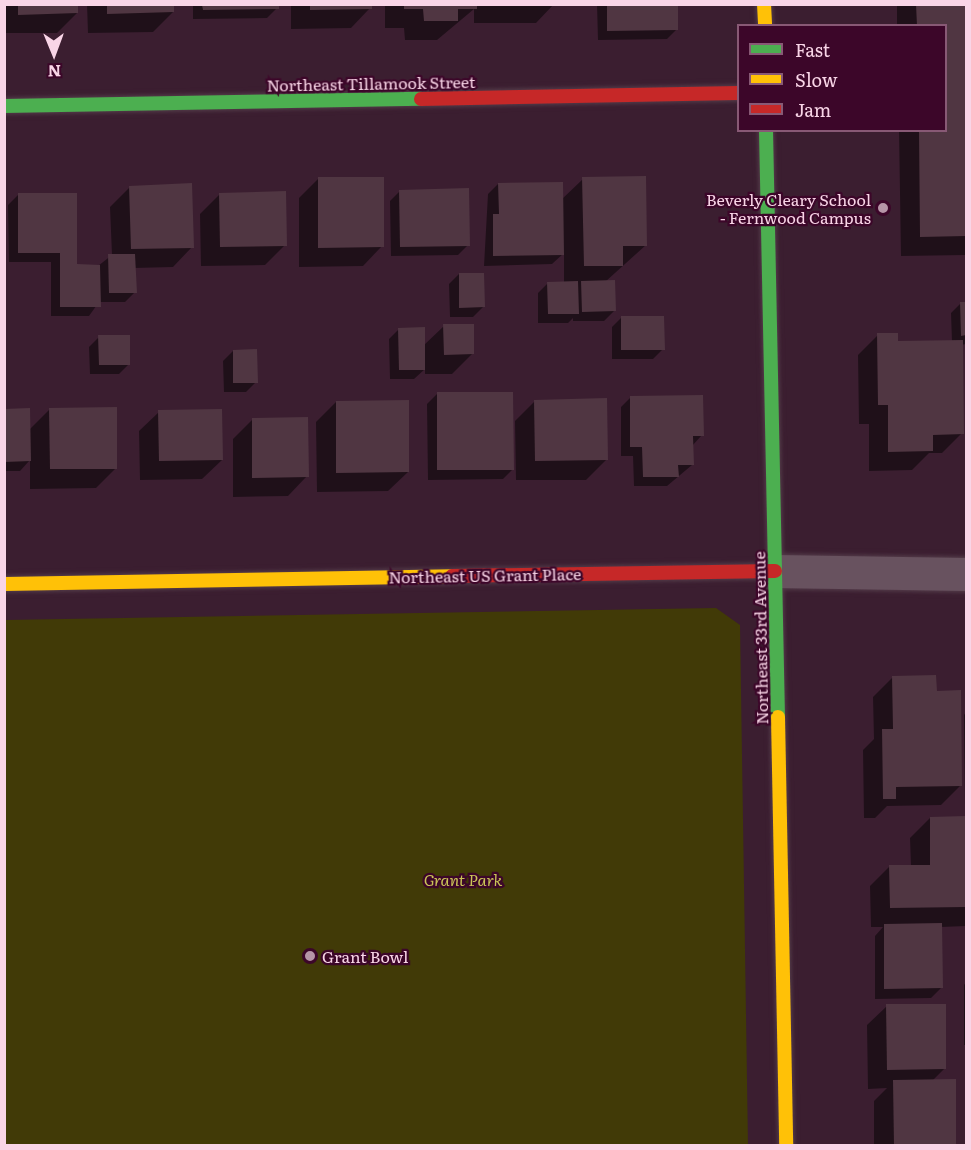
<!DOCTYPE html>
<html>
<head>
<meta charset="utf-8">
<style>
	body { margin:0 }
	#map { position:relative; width:971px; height:1150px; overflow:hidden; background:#3b1e30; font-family:Literata,serif }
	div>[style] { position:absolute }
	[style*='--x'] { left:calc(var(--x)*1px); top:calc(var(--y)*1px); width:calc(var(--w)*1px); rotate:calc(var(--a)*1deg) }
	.green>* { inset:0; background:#413a07 }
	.shadow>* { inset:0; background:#0007 }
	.building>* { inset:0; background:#503642 }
	.roads { filter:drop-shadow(0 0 2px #533b49) drop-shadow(0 0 2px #533b49) }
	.street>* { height:33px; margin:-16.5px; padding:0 16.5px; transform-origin:16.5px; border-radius:16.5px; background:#68525f }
	.fast>* { height:14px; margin:-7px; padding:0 7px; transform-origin:7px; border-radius:7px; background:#4caf50 }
	.slow>* { height:14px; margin:-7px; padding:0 7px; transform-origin:7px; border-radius:7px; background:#ffc107 }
	.jam>* { height:14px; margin:-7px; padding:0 7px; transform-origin:7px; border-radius:7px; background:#c62828 }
	.dots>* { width:16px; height:16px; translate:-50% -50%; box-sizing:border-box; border:3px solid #3c0629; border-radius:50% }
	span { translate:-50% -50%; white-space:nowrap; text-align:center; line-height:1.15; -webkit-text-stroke:4.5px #3c0629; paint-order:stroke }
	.street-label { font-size:16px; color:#f9d5e7 }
	.poi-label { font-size:16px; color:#f9d5e7 }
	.right { translate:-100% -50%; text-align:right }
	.left { translate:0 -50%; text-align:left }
	.park-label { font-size:16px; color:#cac457; font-style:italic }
	.frame { position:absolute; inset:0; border:6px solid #f9d5e7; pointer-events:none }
	.legend { position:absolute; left:737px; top:24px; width:210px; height:108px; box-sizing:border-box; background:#3c0629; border:2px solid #885975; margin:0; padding:8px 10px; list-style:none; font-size:18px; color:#f9d5e7 }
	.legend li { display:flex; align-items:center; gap:12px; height:30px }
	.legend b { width:30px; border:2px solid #885975 }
	.north { position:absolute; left:24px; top:24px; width:60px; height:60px; -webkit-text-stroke:4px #3c0629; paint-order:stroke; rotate:179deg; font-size:16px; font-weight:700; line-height:24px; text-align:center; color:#f9d5e7 }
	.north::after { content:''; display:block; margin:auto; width:21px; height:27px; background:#f9d5e7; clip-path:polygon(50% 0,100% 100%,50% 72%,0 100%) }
</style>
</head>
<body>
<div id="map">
	<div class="green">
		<i style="clip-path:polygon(716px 608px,740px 625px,748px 1145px,5px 1145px,5px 620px)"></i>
	</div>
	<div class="shadow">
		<i style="clip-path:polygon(4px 4px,77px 4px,77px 13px,57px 33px,4px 33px)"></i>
		<i style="clip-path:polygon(87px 4px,172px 4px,173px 12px,153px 32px,88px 33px)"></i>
		<i style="clip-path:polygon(193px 4px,277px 4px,277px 8px,267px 18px,193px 19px)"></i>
		<i style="clip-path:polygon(291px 4px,370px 4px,370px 8px,351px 28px,291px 29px)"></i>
		<i style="clip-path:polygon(385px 4px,554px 4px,536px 23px,474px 23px,474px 9px,437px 40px,405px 40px,404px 28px,385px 28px)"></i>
		<i style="clip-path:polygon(597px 4px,676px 4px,677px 29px,667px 39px,598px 40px)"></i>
		<i style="clip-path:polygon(897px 4px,966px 4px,966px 255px,901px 256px,899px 130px,946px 130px,946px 26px,897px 26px)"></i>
		<i style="clip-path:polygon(319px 178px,382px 246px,363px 266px,299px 267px,299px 198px)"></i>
		<i style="clip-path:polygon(583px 179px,646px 245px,605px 282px,614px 311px,604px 321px,573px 321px,573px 318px,568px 323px,538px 323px,538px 293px,548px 283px,564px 283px,564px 253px,552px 264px,484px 266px,488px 194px,498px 184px,561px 200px)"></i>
		<i style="clip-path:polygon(130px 187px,192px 247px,173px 267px,134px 268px,135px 292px,125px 302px,99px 302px,89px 316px,51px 316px,51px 262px,9px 262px,8px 205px,18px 195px,76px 266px,98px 266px,112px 255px,110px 207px)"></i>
		<i style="clip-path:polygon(400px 191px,468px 245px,458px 255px,391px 256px,390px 201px)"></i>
		<i style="clip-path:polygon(220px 194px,285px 245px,265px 265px,201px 266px,200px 214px)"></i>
		<i style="clip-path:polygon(459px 274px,483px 307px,473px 317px,450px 317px,449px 284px)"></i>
		<i style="clip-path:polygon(961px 303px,966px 303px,966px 344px,961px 345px,962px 433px,942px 453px,929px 453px,912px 470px,869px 471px,869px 424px,859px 424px,858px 355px,878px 335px,896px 342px,952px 342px,951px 313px)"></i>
		<i style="clip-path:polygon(622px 317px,663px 349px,653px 359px,612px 359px,612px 327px)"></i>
		<i style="clip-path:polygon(444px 326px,472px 354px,452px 374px,425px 374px,425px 369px,414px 379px,390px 379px,389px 339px,399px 329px,423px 346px)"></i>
		<i style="clip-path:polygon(99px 337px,129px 364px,119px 374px,90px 374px,89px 347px)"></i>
		<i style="clip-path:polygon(233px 351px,256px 382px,246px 392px,224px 392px,223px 361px)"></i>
		<i style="clip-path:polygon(437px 394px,513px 469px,503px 479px,428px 480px,427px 404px)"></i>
		<i style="clip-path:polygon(631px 397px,702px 435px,692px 446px,692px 465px,667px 486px,634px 486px,633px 456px,621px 456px,621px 407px)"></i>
		<i style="clip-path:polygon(535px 401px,606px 460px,586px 480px,516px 480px,515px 421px)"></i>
		<i style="clip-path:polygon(336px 402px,408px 472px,388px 491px,317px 492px,316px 422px)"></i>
		<i style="clip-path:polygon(50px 409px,116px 468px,96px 488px,30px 489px,30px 460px,20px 471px,4px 471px,4px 410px,29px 430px)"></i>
		<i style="clip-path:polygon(159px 412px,222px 460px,202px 479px,140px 480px,139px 431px)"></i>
		<i style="clip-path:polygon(253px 419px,307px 476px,288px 496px,233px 497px,233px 439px)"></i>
		<i style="clip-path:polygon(893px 677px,935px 692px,961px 785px,941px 805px,887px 806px,875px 818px,864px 818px,863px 750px,874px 739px,873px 697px)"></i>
		<i style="clip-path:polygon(966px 712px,966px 805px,965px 805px,964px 715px)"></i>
		<i style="clip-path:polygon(930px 818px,966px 818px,966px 926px,941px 927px,941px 988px,931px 998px,875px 999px,875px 936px,883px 927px,871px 927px,870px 886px,890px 866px,911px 866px,910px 838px)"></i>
		<i style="clip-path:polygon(966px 982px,966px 1045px,964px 1045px,964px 985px)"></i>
		<i style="clip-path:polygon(887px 1006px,945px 1068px,932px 1081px,955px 1146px,874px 1146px,874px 1101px,887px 1088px,868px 1089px,867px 1025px)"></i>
	</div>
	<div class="building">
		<i style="clip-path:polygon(18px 4px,78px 4px,78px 13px,18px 15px)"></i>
		<i style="clip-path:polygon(107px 4px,174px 4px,174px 12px,107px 14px)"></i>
		<i style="clip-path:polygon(310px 4px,372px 4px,372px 9px,310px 10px)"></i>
		<i style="clip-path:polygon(404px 4px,477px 4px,477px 9px,458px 9px,458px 21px,424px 21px,423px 9px,404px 9px)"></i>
		<i style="clip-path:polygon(607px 4px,678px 4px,678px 30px,607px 31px)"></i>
		<i style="clip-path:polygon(916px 4px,966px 4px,966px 236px,920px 237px,919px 130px,946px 130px,946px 26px,917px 26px)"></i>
		<i style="clip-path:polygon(202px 5px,279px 5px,279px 9px,203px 10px)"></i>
		<i style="clip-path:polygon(646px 176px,647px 246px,623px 246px,623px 266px,584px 266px,582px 177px)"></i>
		<i style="clip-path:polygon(318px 177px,384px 177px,384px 247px,318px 248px)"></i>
		<i style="clip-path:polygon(563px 182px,564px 255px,493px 256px,493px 214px,499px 214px,498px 183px)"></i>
		<i style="clip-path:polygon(192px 183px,194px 248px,131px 249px,129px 186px)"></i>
		<i style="clip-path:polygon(469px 188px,470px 246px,400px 247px,399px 190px)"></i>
		<i style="clip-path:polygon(286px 191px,287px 246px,220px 247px,219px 193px)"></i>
		<i style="clip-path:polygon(18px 193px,77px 193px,77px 264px,100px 265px,101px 307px,60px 307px,60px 253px,18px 253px)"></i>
		<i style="clip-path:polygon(108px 254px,135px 254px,137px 293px,109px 293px)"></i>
		<i style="clip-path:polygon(459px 273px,484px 273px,485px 307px,459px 308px)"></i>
		<i style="clip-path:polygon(615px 280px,616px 311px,582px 312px,581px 281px)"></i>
		<i style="clip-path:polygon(578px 281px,579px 314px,548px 314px,547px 282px)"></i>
		<i style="clip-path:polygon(960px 302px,966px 302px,966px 335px,961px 336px)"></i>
		<i style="clip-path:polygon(621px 316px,664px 316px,665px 350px,621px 350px)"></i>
		<i style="clip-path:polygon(443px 324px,474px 324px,474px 354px,444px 355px)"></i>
		<i style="clip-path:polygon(425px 327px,425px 370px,399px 370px,398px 328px)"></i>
		<i style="clip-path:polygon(877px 333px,898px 333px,898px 341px,963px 340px,964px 434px,933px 435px,933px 451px,888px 452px,888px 405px,878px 405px)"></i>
		<i style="clip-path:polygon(98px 335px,130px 335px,130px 365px,99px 365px)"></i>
		<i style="clip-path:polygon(257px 349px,258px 383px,233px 383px,233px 350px)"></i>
		<i style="clip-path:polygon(437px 392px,513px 392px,514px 470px,437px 470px)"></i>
		<i style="clip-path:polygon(703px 395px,704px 436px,693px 436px,694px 465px,678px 465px,679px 477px,643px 477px,642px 447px,630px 447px,630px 396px)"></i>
		<i style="clip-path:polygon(607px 398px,608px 460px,535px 461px,534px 400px)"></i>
		<i style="clip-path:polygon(409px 400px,409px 472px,336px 473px,336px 401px)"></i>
		<i style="clip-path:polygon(117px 407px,117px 469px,50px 469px,49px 408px)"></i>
		<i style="clip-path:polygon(30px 408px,31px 461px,4px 462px,4px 409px)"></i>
		<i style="clip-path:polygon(222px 409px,223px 460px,159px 461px,158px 410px)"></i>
		<i style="clip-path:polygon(308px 417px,309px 477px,252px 478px,252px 418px)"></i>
		<i style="clip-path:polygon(936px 675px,937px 691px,961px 690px,962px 786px,896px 787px,896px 799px,883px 799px,882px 729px,893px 729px,892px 676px)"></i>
		<i style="clip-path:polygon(966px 816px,966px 907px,890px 908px,889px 865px,930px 865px,930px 817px)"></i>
		<i style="clip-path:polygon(942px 923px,943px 988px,884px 989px,884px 924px)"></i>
		<i style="clip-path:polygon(886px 1004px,946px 1004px,946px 1069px,887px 1070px)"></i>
		<i style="clip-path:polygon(956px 1079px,956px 1146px,894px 1146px,893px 1080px)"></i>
	</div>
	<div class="roads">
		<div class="street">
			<i style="--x:775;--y:571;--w:191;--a:0.9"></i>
		</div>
		<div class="fast">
			<i style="--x:4;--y:106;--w:417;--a:-1"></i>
			<i style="--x:766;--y:130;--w:587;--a:88.83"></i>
		</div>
		<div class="slow">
			<i style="--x:764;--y:4;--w:22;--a:87"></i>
			<i style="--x:4;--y:584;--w:448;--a:-1"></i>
			<i style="--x:778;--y:717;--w:429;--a:88.9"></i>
		</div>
		<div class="jam">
			<i style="--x:421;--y:99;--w:317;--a:-1.1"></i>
			<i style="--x:452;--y:576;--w:323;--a:-0.9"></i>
		</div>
	</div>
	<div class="dots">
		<i style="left:883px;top:208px;background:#b695a7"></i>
		<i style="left:310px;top:956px;background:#b695a7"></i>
	</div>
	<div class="street-label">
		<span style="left:371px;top:83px;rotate:-1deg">Northeast Tillamook Street</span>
		<span style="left:485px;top:575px;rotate:-1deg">Northeast US Grant Place</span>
		<span style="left:760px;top:638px;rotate:-91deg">Northeast 33rd Avenue</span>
	</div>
	<div class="poi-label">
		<span class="right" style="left:871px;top:208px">Beverly Cleary School<br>- Fernwood Campus</span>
		<span class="left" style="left:322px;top:956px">Grant Bowl</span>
	</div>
	<div class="park-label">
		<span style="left:463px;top:879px">Grant Park</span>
	</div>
	<div class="frame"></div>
	<ul class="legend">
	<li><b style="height:8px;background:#4caf50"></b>Fast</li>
	<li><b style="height:8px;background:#ffc107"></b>Slow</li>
	<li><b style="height:8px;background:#c62828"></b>Jam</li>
	</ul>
	<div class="north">N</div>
</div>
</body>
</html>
